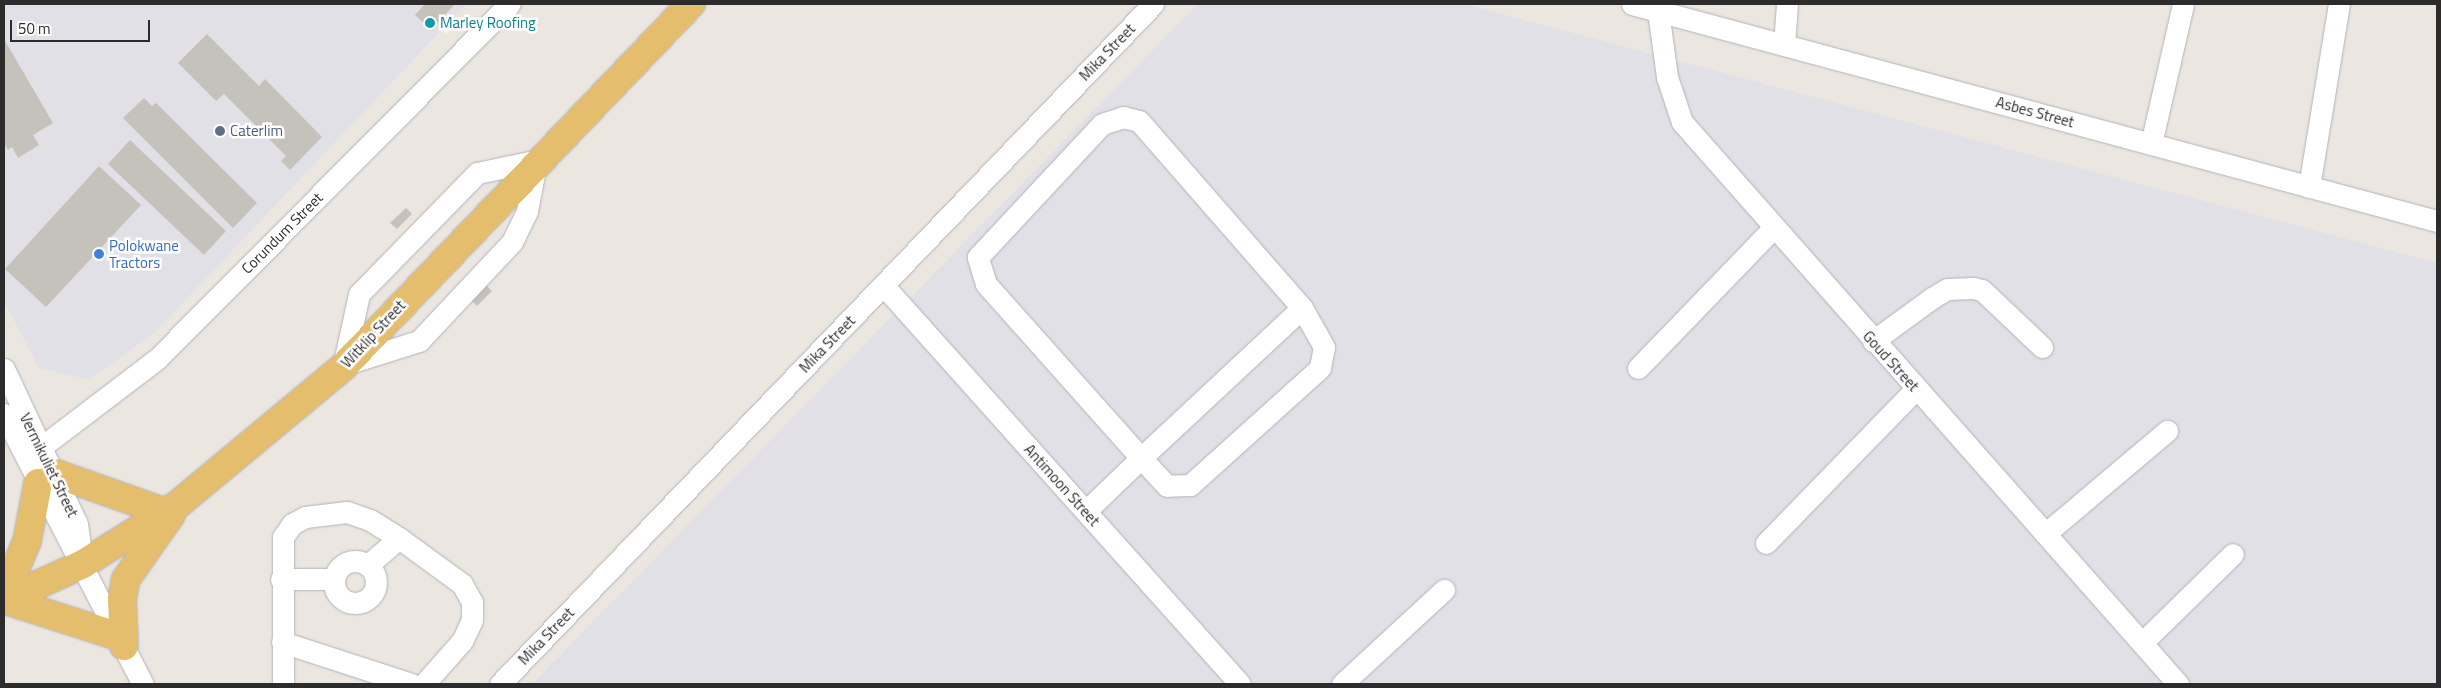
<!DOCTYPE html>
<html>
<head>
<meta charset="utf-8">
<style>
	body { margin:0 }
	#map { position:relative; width:2441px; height:688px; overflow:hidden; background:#ece6e0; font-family:"Titillium Web",sans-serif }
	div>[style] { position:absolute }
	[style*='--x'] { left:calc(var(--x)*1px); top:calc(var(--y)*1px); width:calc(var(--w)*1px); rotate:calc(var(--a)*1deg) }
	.industrial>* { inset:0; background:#e1e0e6 }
	.building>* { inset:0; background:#c5c1bb }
	.roads { filter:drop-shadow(0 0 1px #b0b3bb) drop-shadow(0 0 1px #b0b3bb) }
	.minor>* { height:21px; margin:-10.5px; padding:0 10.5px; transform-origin:10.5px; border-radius:10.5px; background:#fff }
	.minor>.ring { margin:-10.5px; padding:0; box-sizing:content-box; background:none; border:21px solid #fff; border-radius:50% }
	.major>* { height:28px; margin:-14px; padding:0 14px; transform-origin:14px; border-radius:14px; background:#e4be6d }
	.dots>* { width:14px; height:14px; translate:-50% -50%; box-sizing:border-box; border:2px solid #fff; border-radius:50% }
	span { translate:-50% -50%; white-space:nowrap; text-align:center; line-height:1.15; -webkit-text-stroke:5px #fff; paint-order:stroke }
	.culture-label { font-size:15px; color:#0d838f }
	.left { translate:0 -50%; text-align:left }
	.street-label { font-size:15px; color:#2c2c2c }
	.service-label { font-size:15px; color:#4e5e75 }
	.shop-label { font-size:15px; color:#366cbe }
	.frame { position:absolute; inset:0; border:5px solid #2c2c2c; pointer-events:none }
	.scale { position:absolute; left:10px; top:20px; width:140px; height:22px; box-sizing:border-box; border:2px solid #2c2c2c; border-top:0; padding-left:6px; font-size:15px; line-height:18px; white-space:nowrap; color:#2c2c2c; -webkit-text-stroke:4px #fff; paint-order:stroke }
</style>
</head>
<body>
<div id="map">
	<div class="industrial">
		<i style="clip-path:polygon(4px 4px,466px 4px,154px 333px,89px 380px,39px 368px,4px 301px)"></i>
		<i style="clip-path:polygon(1198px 4px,1464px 4px,2437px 263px,2437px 684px,532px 684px)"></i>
	</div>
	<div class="building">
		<i style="clip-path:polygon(425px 4px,455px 4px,431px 30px,415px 15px)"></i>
		<i style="clip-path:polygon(207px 34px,259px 86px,265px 79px,322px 137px,290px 170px,281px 161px,286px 156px,224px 94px,216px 101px,178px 63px)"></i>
		<i style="clip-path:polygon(4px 39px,53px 123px,33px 135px,39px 145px,18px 158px,12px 147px,8px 150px,4px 143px)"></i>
		<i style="clip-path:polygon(144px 98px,152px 106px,156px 103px,257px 203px,233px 228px,123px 118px)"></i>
		<i style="clip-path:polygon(130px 140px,226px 231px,204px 255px,108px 164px)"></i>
		<i style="clip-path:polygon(99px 166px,141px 205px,46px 307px,5px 269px)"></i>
		<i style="clip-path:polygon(406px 208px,412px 214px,397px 229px,390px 223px)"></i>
		<i style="clip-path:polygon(485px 284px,492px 291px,477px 306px,470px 299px)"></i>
	</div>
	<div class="roads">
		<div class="minor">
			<i style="--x:1632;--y:4;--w:834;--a:15.09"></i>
			<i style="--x:1658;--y:11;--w:67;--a:82.2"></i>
			<i style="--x:1667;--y:77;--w:47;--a:71.6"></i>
			<i style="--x:1682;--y:122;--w:750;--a:48.57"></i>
			<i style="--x:1784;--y:45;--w:41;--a:-85.8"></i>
			<i style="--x:2151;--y:144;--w:144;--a:-77.1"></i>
			<i style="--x:2309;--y:187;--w:185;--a:-80.7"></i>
			<i style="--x:883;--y:285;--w:535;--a:48.18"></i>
			<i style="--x:1873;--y:341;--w:73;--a:-36.1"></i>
			<i style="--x:1932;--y:298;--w:17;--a:-31"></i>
			<i style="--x:1947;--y:289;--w:26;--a:-2"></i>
			<i style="--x:1973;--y:288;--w:9;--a:13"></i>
			<i style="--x:1982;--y:290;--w:83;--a:43.5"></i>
			<i style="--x:346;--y:364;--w:77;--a:-17.5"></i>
			<i style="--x:419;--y:341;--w:136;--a:-46.8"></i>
			<i style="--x:512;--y:242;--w:34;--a:-64"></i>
			<i style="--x:527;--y:211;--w:48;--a:-79.2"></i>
			<i style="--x:343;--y:367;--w:75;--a:-77.6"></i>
			<i style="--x:359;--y:294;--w:169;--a:-45.7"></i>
			<i style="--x:477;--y:173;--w:63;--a:-11.8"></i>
			<i style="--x:1638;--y:368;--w:194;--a:-46"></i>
			<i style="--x:4;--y:369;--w:171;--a:64.8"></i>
			<i style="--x:77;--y:524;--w:34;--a:82"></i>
			<i style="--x:4;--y:414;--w:304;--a:62.8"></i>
			<i style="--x:40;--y:448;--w:148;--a:-37.3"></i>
			<i style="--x:158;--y:358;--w:499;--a:-45.2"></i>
			<i style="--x:1086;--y:511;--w:76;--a:-43.9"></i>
			<i style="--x:1141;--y:458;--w:233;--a:-131.7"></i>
			<i style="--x:986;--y:284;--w:28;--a:-107"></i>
			<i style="--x:978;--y:257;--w:182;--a:-47"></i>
			<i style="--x:1102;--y:124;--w:22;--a:-18"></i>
			<i style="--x:1123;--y:117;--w:16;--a:14"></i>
			<i style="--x:1139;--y:121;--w:248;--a:48.9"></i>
			<i style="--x:1302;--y:308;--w:45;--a:60.6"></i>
			<i style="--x:1324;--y:347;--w:21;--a:101"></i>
			<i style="--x:1320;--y:368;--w:175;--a:138"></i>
			<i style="--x:1190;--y:485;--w:23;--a:178"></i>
			<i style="--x:1167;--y:486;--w:38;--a:-133"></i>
			<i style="--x:1141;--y:458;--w:220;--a:-43"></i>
			<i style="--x:2045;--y:534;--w:160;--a:-40.2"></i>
			<i style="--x:1766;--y:543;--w:215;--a:-45.8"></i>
			<i class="ring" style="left:334px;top:561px;width:21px;height:21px"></i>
			<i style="--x:368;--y:565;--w:41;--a:-41.1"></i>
			<i style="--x:281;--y:579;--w:53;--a:0"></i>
			<i style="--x:282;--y:642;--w:136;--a:18"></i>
			<i style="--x:2142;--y:643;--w:127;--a:-44.4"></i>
			<i style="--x:283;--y:684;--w:147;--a:-90"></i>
			<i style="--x:283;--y:537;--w:16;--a:-55"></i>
			<i style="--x:292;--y:524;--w:15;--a:-28"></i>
			<i style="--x:305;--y:517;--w:42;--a:-6.8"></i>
			<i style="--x:347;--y:512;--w:24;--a:19"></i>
			<i style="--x:370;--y:520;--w:34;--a:32"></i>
			<i style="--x:399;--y:538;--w:78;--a:36.1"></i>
			<i style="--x:462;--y:584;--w:21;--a:61"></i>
			<i style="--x:472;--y:602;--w:18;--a:90"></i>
			<i style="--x:472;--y:620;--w:23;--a:115"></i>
			<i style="--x:462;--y:641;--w:57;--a:131.5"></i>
			<i style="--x:500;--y:684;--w:943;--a:-46.16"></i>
			<i style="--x:1342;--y:684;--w:139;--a:-42.7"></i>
		</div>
		<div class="major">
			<i style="--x:54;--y:473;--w:117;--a:19.5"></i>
			<i style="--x:4;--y:596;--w:60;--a:-67.3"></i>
			<i style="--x:27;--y:541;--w:59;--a:-79.3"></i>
			<i style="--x:4;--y:600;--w:87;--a:-24.5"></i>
			<i style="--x:83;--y:564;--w:111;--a:-32.1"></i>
			<i style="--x:177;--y:505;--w:216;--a:-39.7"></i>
			<i style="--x:343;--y:367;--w:503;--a:-46.21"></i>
			<i style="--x:5;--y:600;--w:121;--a:17.8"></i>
			<i style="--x:124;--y:646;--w:47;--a:-92.4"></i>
			<i style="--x:122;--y:599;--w:20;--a:-79"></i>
			<i style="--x:126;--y:579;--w:78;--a:-54.9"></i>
		</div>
	</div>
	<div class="dots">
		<i style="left:430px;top:23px;background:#0f9aa8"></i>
		<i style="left:220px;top:131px;background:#5c6f8a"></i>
		<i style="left:99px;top:254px;background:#3f7fe0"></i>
	</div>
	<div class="culture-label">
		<span class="left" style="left:440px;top:23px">Marley Roofing</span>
	</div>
	<div class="street-label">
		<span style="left:1107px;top:52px;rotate:-46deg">Mika Street</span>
		<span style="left:2035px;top:112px;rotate:15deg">Asbes Street</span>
		<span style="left:282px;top:233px;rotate:-45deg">Corundum Street</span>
		<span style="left:373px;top:334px;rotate:-47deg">Witklip Street</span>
		<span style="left:827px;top:344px;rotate:-46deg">Mika Street</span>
		<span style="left:1891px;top:361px;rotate:48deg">Goud Street</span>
		<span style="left:49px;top:465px;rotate:64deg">Vermikuliet Street</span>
		<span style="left:1062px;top:485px;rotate:48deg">Antimoon Street</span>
		<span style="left:546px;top:636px;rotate:-46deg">Mika Street</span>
	</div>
	<div class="service-label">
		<span class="left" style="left:230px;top:131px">Caterlim</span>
	</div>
	<div class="shop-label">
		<span class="left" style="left:109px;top:254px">Polokwane<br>Tractors</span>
	</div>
	<div class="frame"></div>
	<div class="scale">50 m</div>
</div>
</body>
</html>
